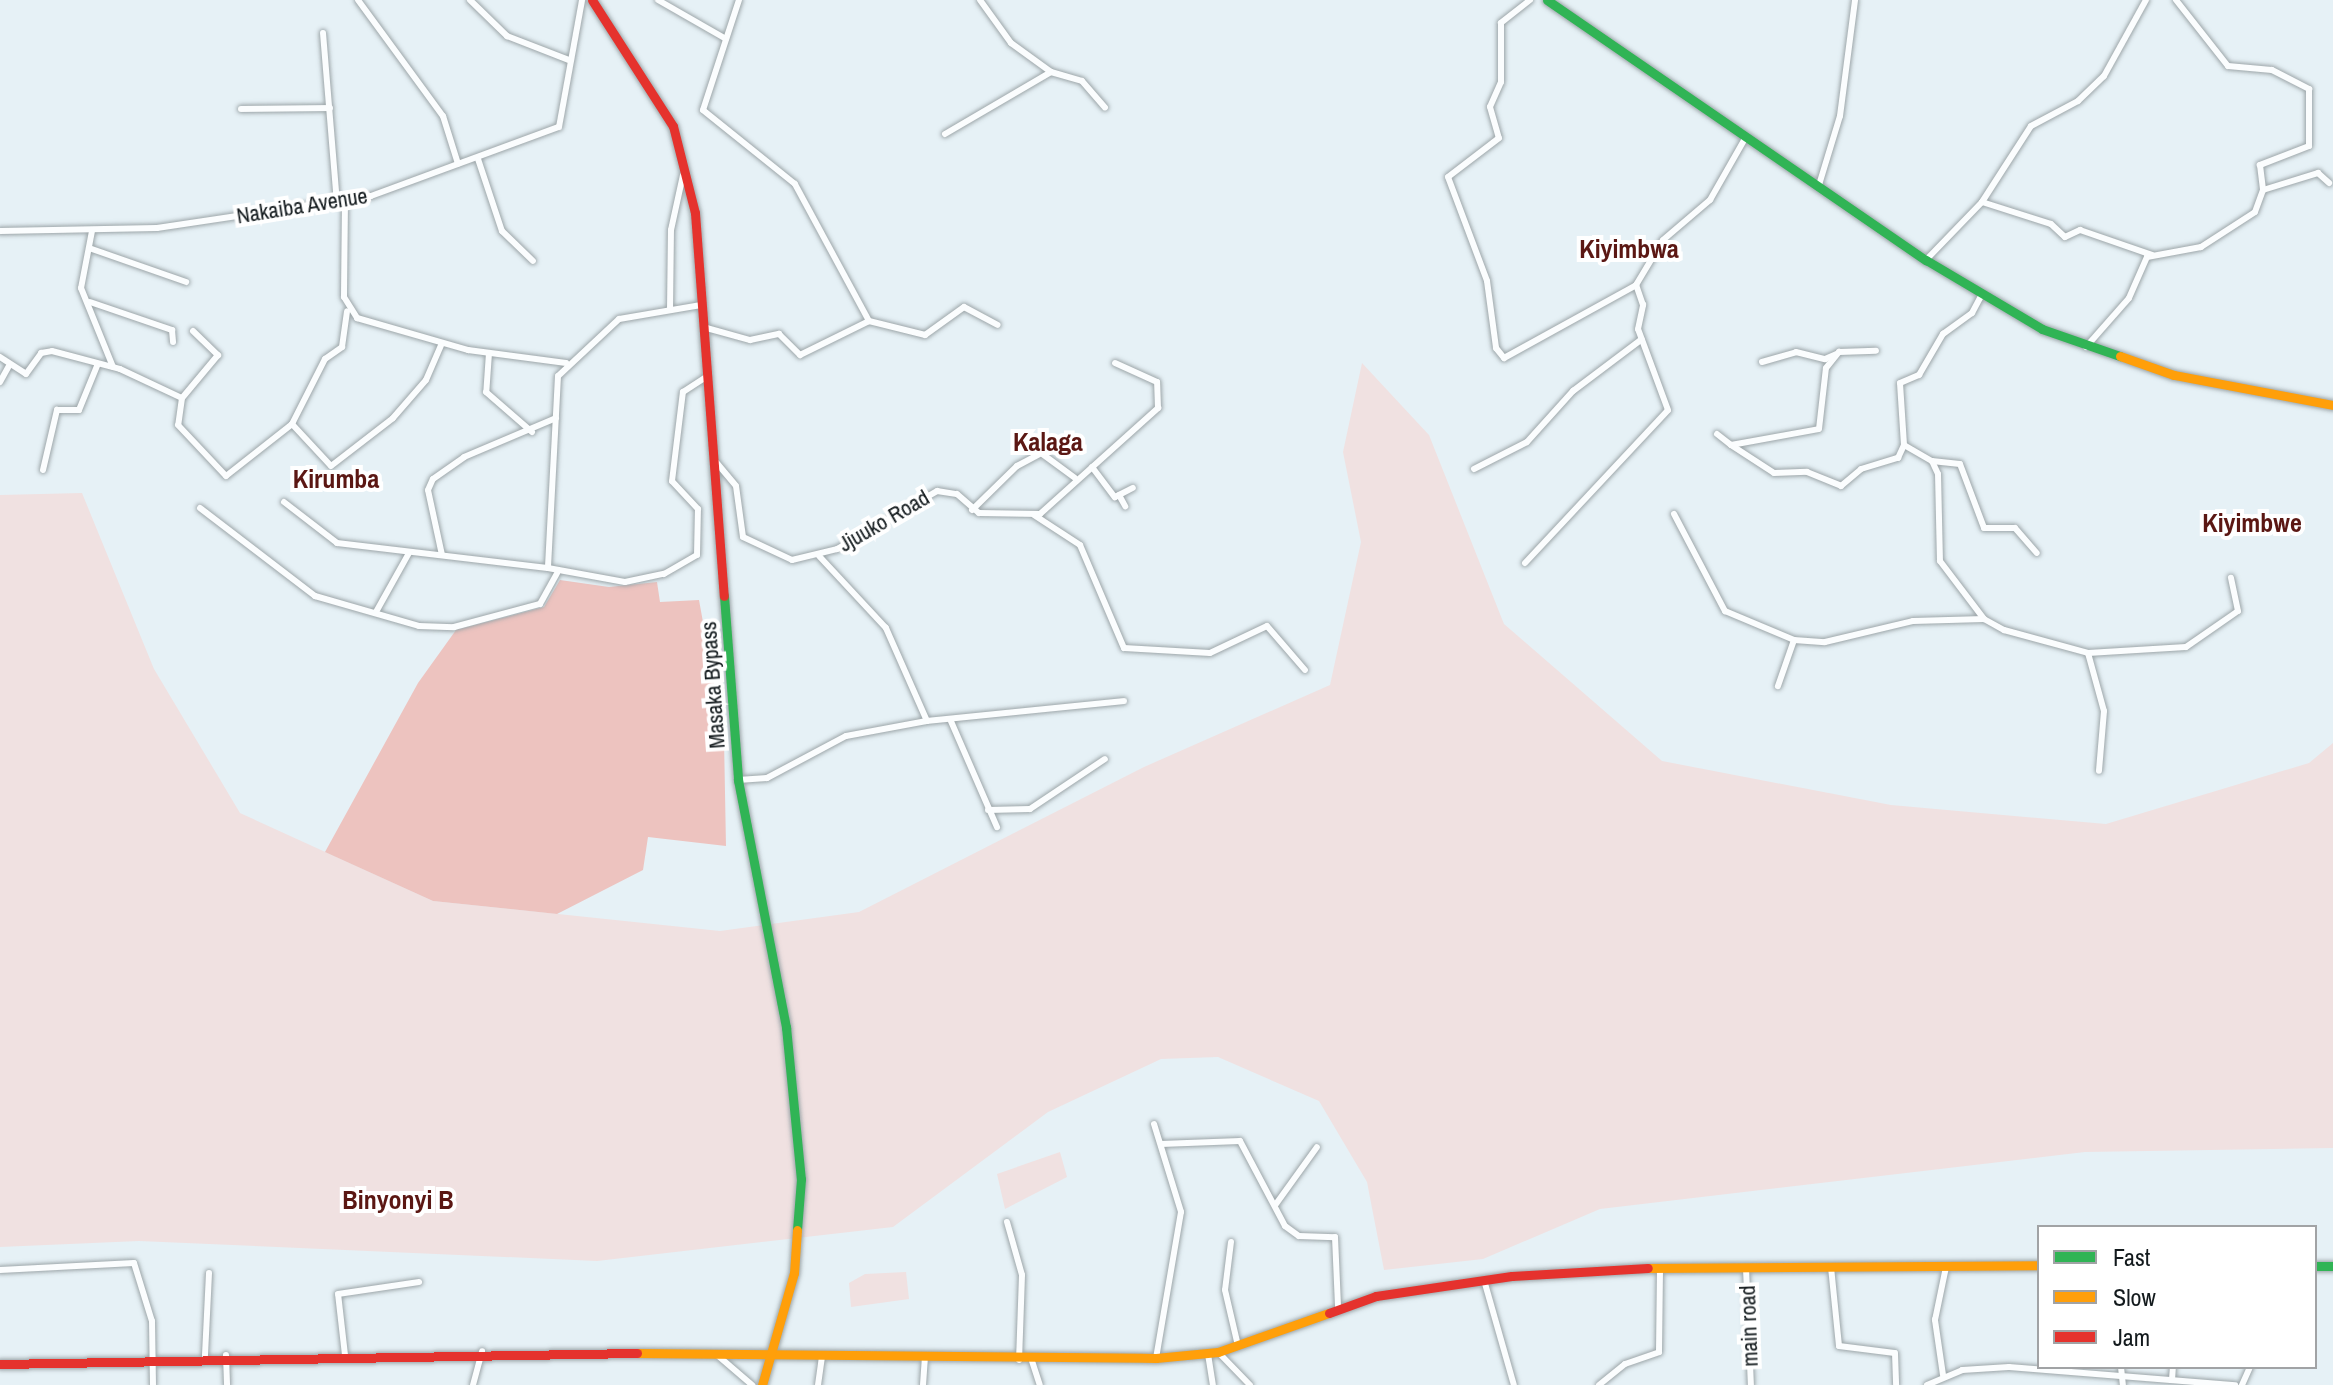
<!DOCTYPE html>
<html>
<head>
<meta charset="utf-8">
<style>
	body { margin:0 }
	#map { position:relative; width:2333px; height:1385px; overflow:hidden; background:#e6f1f6; font-family:"Archivo Narrow",sans-serif }
	div>[style] { position:absolute }
	[style*='--x'] { left:calc(var(--x)*1px); top:calc(var(--y)*1px); width:calc(var(--w)*1px); rotate:calc(var(--a)*1deg) }
	.green>* { inset:0; background:#f0e1e1 }
	.forest>* { inset:0; background:#edc3bf }
	.roads { filter:drop-shadow(0 0 2px #9da6a9) drop-shadow(0 0 2px #9da6a9) }
	.street>* { height:6px; margin:-3px; padding:0 3px; transform-origin:3px; border-radius:3px; background:#fbfdfe }
	.fast>* { height:9px; margin:-4.5px; padding:0 4.5px; transform-origin:4.5px; border-radius:4.5px; background:#30b455 }
	.slow>* { height:9px; margin:-4.5px; padding:0 4.5px; transform-origin:4.5px; border-radius:4.5px; background:#ff9f0a }
	.jam>* { height:9px; margin:-4.5px; padding:0 4.5px; transform-origin:4.5px; border-radius:4.5px; background:#e5322d }
	span { translate:-50% -50%; white-space:nowrap; text-align:center; line-height:1.15; -webkit-text-stroke:8px #fff; paint-order:stroke }
	.street-label { font-size:22px; color:#131a1d }
	.quarter-label { font-size:26px; color:#5b1713; font-weight:700 }
	.legend { position:absolute; left:2037px; top:1225px; width:280px; height:144px; box-sizing:border-box; background:#fff; border:2px solid #a1a3a5; margin:0; padding:10px 14px; list-style:none; font-size:24px; color:#131a1d }
	.legend li { display:flex; align-items:center; gap:16px; height:40px }
	.legend b { width:40px; border:2px solid #a1a3a5 }
</style>
</head>
<body>
<div id="map">
	<div class="green">
		<i style="clip-path:polygon(1362px 363px,1429px 435px,1504px 624px,1662px 761px,1891px 805px,2106px 824px,2309px 763px,2333px 743px,2333px 1148px,2085px 1152px,1600px 1209px,1483px 1259px,1384px 1270px,1367px 1182px,1319px 1101px,1218px 1057px,1161px 1059px,1048px 1112px,893px 1227px,597px 1261px,139px 1241px,0 1247px,0 495px,82px 493px,154px 669px,240px 813px,433px 901px,720px 931px,859px 912px,1144px 767px,1330px 685px,1361px 542px,1343px 452px)"></i>
		<i style="clip-path:polygon(1060px 1152px,1067px 1177px,1005px 1209px,997px 1174px)"></i>
		<i style="clip-path:polygon(906px 1272px,909px 1299px,851px 1307px,849px 1283px,865px 1274px)"></i>
	</div>
	<div class="forest">
		<i style="clip-path:polygon(560px 580px,609px 587px,657px 582px,660px 602px,699px 600px,724px 738px,726px 846px,648px 837px,643px 870px,557px 914px,433px 901px,325px 852px,418px 683px,456px 630px,544px 607px)"></i>
	</div>
	<div class="roads">
		<div class="street">
			<i style="--x:358;--y:0;--w:144;--a:53.8"></i>
			<i style="--x:443;--y:116;--w:50;--a:72.6"></i>
			<i style="--x:470;--y:0;--w:52;--a:44.2"></i>
			<i style="--x:507;--y:36;--w:66;--a:21.2"></i>
			<i style="--x:658;--y:0;--w:78;--a:29.8"></i>
			<i style="--x:980;--y:0;--w:53;--a:54.2"></i>
			<i style="--x:1011;--y:43;--w:49;--a:35.9"></i>
			<i style="--x:1051;--y:72;--w:32;--a:16"></i>
			<i style="--x:1082;--y:81;--w:35;--a:49"></i>
			<i style="--x:1530;--y:0;--w:37;--a:142"></i>
			<i style="--x:1501;--y:23;--w:59;--a:90"></i>
			<i style="--x:1501;--y:82;--w:27;--a:114"></i>
			<i style="--x:1490;--y:107;--w:32;--a:74"></i>
			<i style="--x:1499;--y:138;--w:64;--a:142.6"></i>
			<i style="--x:1448;--y:177;--w:111;--a:69.4"></i>
			<i style="--x:1487;--y:281;--w:68;--a:82.3"></i>
			<i style="--x:1496;--y:348;--w:13;--a:51"></i>
			<i style="--x:1504;--y:358;--w:151;--a:-28.9"></i>
			<i style="--x:2176;--y:0;--w:84;--a:51.8"></i>
			<i style="--x:2228;--y:66;--w:44;--a:5.2"></i>
			<i style="--x:2272;--y:70;--w:42;--a:27.2"></i>
			<i style="--x:2309;--y:89;--w:57;--a:90"></i>
			<i style="--x:2309;--y:146;--w:53;--a:158.8"></i>
			<i style="--x:2260;--y:165;--w:25;--a:83"></i>
			<i style="--x:323;--y:33;--w:170;--a:85.3"></i>
			<i style="--x:241;--y:109;--w:89;--a:-0.6"></i>
			<i style="--x:945;--y:134;--w:123;--a:-30.3"></i>
			<i style="--x:478;--y:159;--w:76;--a:71.6"></i>
			<i style="--x:502;--y:231;--w:43;--a:44.1"></i>
			<i style="--x:1819;--y:185;--w:72;--a:-73.1"></i>
			<i style="--x:1840;--y:116;--w:117;--a:-82.6"></i>
			<i style="--x:345;--y:200;--w:97;--a:90.6"></i>
			<i style="--x:344;--y:297;--w:25;--a:58"></i>
			<i style="--x:357;--y:318;--w:116;--a:16.1"></i>
			<i style="--x:468;--y:350;--w:99;--a:7.6"></i>
			<i style="--x:1982;--y:202;--w:72;--a:17.7"></i>
			<i style="--x:2051;--y:224;--w:19;--a:43"></i>
			<i style="--x:2065;--y:237;--w:17;--a:-25"></i>
			<i style="--x:2080;--y:230;--w:76;--a:19.1"></i>
			<i style="--x:0;--y:231;--w:157;--a:-1.1"></i>
			<i style="--x:157;--y:228;--w:216;--a:-8.5"></i>
			<i style="--x:371;--y:196;--w:200;--a:-20.2"></i>
			<i style="--x:559;--y:127;--w:129;--a:-79.7"></i>
			<i style="--x:92;--y:231;--w:58;--a:100.9"></i>
			<i style="--x:81;--y:288;--w:85;--a:67.9"></i>
			<i style="--x:89;--y:248;--w:103;--a:19.3"></i>
			<i style="--x:1926;--y:260;--w:81;--a:-46"></i>
			<i style="--x:1982;--y:202;--w:90;--a:-57.2"></i>
			<i style="--x:2031;--y:126;--w:53;--a:-28"></i>
			<i style="--x:2078;--y:101;--w:36;--a:-44"></i>
			<i style="--x:2104;--y:76;--w:87;--a:-61.1"></i>
			<i style="--x:90;--y:302;--w:87;--a:18.9"></i>
			<i style="--x:172;--y:330;--w:12;--a:85"></i>
			<i style="--x:701;--y:305;--w:83;--a:170.3"></i>
			<i style="--x:619;--y:319;--w:83;--a:136.9"></i>
			<i style="--x:558;--y:376;--w:192;--a:93"></i>
			<i style="--x:548;--y:568;--w:78;--a:10.3"></i>
			<i style="--x:625;--y:582;--w:40;--a:-12"></i>
			<i style="--x:664;--y:574;--w:38;--a:-30"></i>
			<i style="--x:697;--y:555;--w:46;--a:-88.8"></i>
			<i style="--x:698;--y:509;--w:38;--a:-133"></i>
			<i style="--x:672;--y:481;--w:90;--a:-83"></i>
			<i style="--x:683;--y:392;--w:27;--a:-33"></i>
			<i style="--x:670;--y:310;--w:80;--a:-89.3"></i>
			<i style="--x:671;--y:230;--w:56;--a:-77.7"></i>
			<i style="--x:869;--y:321;--w:58;--a:14"></i>
			<i style="--x:925;--y:335;--w:48;--a:-35.7"></i>
			<i style="--x:964;--y:307;--w:38;--a:28"></i>
			<i style="--x:703;--y:327;--w:49;--a:15.5"></i>
			<i style="--x:750;--y:340;--w:30;--a:-12"></i>
			<i style="--x:779;--y:334;--w:30;--a:45"></i>
			<i style="--x:800;--y:355;--w:77;--a:-26.2"></i>
			<i style="--x:869;--y:321;--w:156;--a:-118.4"></i>
			<i style="--x:795;--y:184;--w:118;--a:-141.2"></i>
			<i style="--x:703;--y:110;--w:116;--a:-71.9"></i>
			<i style="--x:193;--y:331;--w:35;--a:44"></i>
			<i style="--x:218;--y:355;--w:56;--a:129.9"></i>
			<i style="--x:182;--y:398;--w:27;--a:98"></i>
			<i style="--x:178;--y:425;--w:70;--a:46.7"></i>
			<i style="--x:226;--y:476;--w:84;--a:-38.2"></i>
			<i style="--x:292;--y:424;--w:73;--a:-63.1"></i>
			<i style="--x:325;--y:359;--w:21;--a:-35"></i>
			<i style="--x:342;--y:347;--w:36;--a:-82"></i>
			<i style="--x:2086;--y:347;--w:65;--a:-48.7"></i>
			<i style="--x:2129;--y:298;--w:45;--a:-66.3"></i>
			<i style="--x:2147;--y:257;--w:55;--a:-10.5"></i>
			<i style="--x:2201;--y:247;--w:64;--a:-32.9"></i>
			<i style="--x:2255;--y:212;--w:23;--a:-70"></i>
			<i style="--x:2263;--y:190;--w:58;--a:-17.2"></i>
			<i style="--x:2318;--y:173;--w:15;--a:42"></i>
			<i style="--x:489;--y:353;--w:39;--a:94"></i>
			<i style="--x:486;--y:392;--w:61;--a:41"></i>
			<i style="--x:0;--y:357;--w:31;--a:33"></i>
			<i style="--x:26;--y:374;--w:26;--a:-54"></i>
			<i style="--x:41;--y:353;--w:11;--a:-10"></i>
			<i style="--x:52;--y:351;--w:70;--a:14.8"></i>
			<i style="--x:120;--y:369;--w:68;--a:25.1"></i>
			<i style="--x:1762;--y:362;--w:35;--a:-16"></i>
			<i style="--x:1796;--y:352;--w:30;--a:14"></i>
			<i style="--x:1825;--y:359;--w:12;--a:-24"></i>
			<i style="--x:0;--y:382;--w:18;--a:-61"></i>
			<i style="--x:292;--y:424;--w:57;--a:47.1"></i>
			<i style="--x:331;--y:466;--w:78;--a:-37.7"></i>
			<i style="--x:393;--y:418;--w:50;--a:-49"></i>
			<i style="--x:426;--y:380;--w:40;--a:-66.6"></i>
			<i style="--x:1717;--y:434;--w:18;--a:38"></i>
			<i style="--x:1731;--y:445;--w:89;--a:-10.3"></i>
			<i style="--x:1819;--y:429;--w:61;--a:-83.5"></i>
			<i style="--x:1826;--y:368;--w:21;--a:-51"></i>
			<i style="--x:1839;--y:352;--w:37;--a:-2"></i>
			<i style="--x:1731;--y:445;--w:51;--a:33.1"></i>
			<i style="--x:1774;--y:473;--w:33;--a:-2"></i>
			<i style="--x:1807;--y:472;--w:37;--a:22"></i>
			<i style="--x:1841;--y:486;--w:26;--a:-40"></i>
			<i style="--x:1861;--y:469;--w:39;--a:-17"></i>
			<i style="--x:1898;--y:458;--w:14;--a:-65"></i>
			<i style="--x:1904;--y:445;--w:62;--a:-93.7"></i>
			<i style="--x:1900;--y:383;--w:21;--a:-23"></i>
			<i style="--x:1919;--y:375;--w:48;--a:-59.7"></i>
			<i style="--x:1943;--y:334;--w:36;--a:-36"></i>
			<i style="--x:1972;--y:313;--w:19;--a:-62"></i>
			<i style="--x:1904;--y:445;--w:32;--a:30"></i>
			<i style="--x:1932;--y:461;--w:14;--a:65"></i>
			<i style="--x:1938;--y:474;--w:87;--a:88.7"></i>
			<i style="--x:1940;--y:561;--w:73;--a:52.8"></i>
			<i style="--x:1984;--y:619;--w:23;--a:29"></i>
			<i style="--x:2004;--y:630;--w:87;--a:15.3"></i>
			<i style="--x:2088;--y:653;--w:98;--a:-3.5"></i>
			<i style="--x:2186;--y:647;--w:63;--a:-34.7"></i>
			<i style="--x:2238;--y:611;--w:34;--a:-102"></i>
			<i style="--x:1932;--y:461;--w:28;--a:6"></i>
			<i style="--x:1960;--y:464;--w:68;--a:69.4"></i>
			<i style="--x:1984;--y:528;--w:31;--a:0"></i>
			<i style="--x:2015;--y:528;--w:33;--a:49"></i>
			<i style="--x:716;--y:462;--w:31;--a:50"></i>
			<i style="--x:736;--y:486;--w:51;--a:82.2"></i>
			<i style="--x:743;--y:537;--w:54;--a:25.1"></i>
			<i style="--x:792;--y:560;--w:46;--a:-13.7"></i>
			<i style="--x:837;--y:549;--w:116;--a:-30.1"></i>
			<i style="--x:937;--y:491;--w:20;--a:9"></i>
			<i style="--x:957;--y:494;--w:29;--a:41"></i>
			<i style="--x:979;--y:513;--w:61;--a:0.9"></i>
			<i style="--x:1040;--y:514;--w:159;--a:-41.9"></i>
			<i style="--x:1158;--y:408;--w:26;--a:-92"></i>
			<i style="--x:1157;--y:382;--w:46;--a:-155.7"></i>
			<i style="--x:1092;--y:467;--w:38;--a:53"></i>
			<i style="--x:1115;--y:497;--w:20;--a:-27"></i>
			<i style="--x:1474;--y:469;--w:59;--a:-27"></i>
			<i style="--x:1527;--y:442;--w:69;--a:-48"></i>
			<i style="--x:1573;--y:391;--w:86;--a:-37"></i>
			<i style="--x:43;--y:470;--w:62;--a:-76.9"></i>
			<i style="--x:57;--y:410;--w:22;--a:0"></i>
			<i style="--x:79;--y:410;--w:48;--a:-67.8"></i>
			<i style="--x:1119;--y:495;--w:13;--a:61"></i>
			<i style="--x:284;--y:502;--w:67;--a:37.7"></i>
			<i style="--x:337;--y:543;--w:212;--a:6.8"></i>
			<i style="--x:200;--y:508;--w:145;--a:37.4"></i>
			<i style="--x:315;--y:596;--w:108;--a:16.1"></i>
			<i style="--x:419;--y:626;--w:35;--a:2"></i>
			<i style="--x:454;--y:627;--w:89;--a:-15"></i>
			<i style="--x:540;--y:604;--w:35;--a:-61"></i>
			<i style="--x:972;--y:510;--w:63;--a:-44.4"></i>
			<i style="--x:1017;--y:466;--w:27;--a:-28"></i>
			<i style="--x:1041;--y:453;--w:42;--a:36.3"></i>
			<i style="--x:1674;--y:514;--w:110;--a:62.3"></i>
			<i style="--x:1725;--y:611;--w:75;--a:22.8"></i>
			<i style="--x:1794;--y:640;--w:49;--a:109.2"></i>
			<i style="--x:1034;--y:515;--w:55;--a:33.1"></i>
			<i style="--x:1080;--y:545;--w:112;--a:66.9"></i>
			<i style="--x:1124;--y:648;--w:86;--a:3.3"></i>
			<i style="--x:1210;--y:653;--w:63;--a:-25.3"></i>
			<i style="--x:1267;--y:626;--w:58;--a:49.2"></i>
			<i style="--x:442;--y:555;--w:66;--a:-102.2"></i>
			<i style="--x:428;--y:490;--w:12;--a:-66"></i>
			<i style="--x:433;--y:479;--w:38;--a:-35"></i>
			<i style="--x:464;--y:457;--w:100;--a:-23"></i>
			<i style="--x:1525;--y:563;--w:209;--a:-46.9"></i>
			<i style="--x:1668;--y:410;--w:86;--a:-110.3"></i>
			<i style="--x:1638;--y:329;--w:25;--a:-78"></i>
			<i style="--x:1643;--y:305;--w:21;--a:-109"></i>
			<i style="--x:1636;--y:285;--w:52;--a:-59"></i>
			<i style="--x:1663;--y:240;--w:62;--a:-40.4"></i>
			<i style="--x:1710;--y:200;--w:73;--a:-60.3"></i>
			<i style="--x:376;--y:612;--w:68;--a:-60.8"></i>
			<i style="--x:1794;--y:640;--w:31;--a:4"></i>
			<i style="--x:1825;--y:642;--w:90;--a:-13.4"></i>
			<i style="--x:1913;--y:621;--w:71;--a:-1.6"></i>
			<i style="--x:2088;--y:653;--w:60;--a:74.6"></i>
			<i style="--x:2104;--y:711;--w:60;--a:94.8"></i>
			<i style="--x:950;--y:719;--w:118;--a:66.5"></i>
			<i style="--x:927;--y:721;--w:198;--a:-5.8"></i>
			<i style="--x:738;--y:780;--w:29;--a:-4"></i>
			<i style="--x:767;--y:778;--w:89;--a:-28"></i>
			<i style="--x:846;--y:736;--w:82;--a:-10.5"></i>
			<i style="--x:927;--y:721;--w:102;--a:-113.8"></i>
			<i style="--x:886;--y:628;--w:98;--a:-132.9"></i>
			<i style="--x:988;--y:810;--w:42;--a:-1.4"></i>
			<i style="--x:1030;--y:809;--w:90;--a:-33.7"></i>
			<i style="--x:1154;--y:1124;--w:92;--a:72.9"></i>
			<i style="--x:1181;--y:1212;--w:148;--a:99.7"></i>
			<i style="--x:1161;--y:1144;--w:79;--a:-2.2"></i>
			<i style="--x:1240;--y:1141;--w:96;--a:62.1"></i>
			<i style="--x:1285;--y:1226;--w:17;--a:36"></i>
			<i style="--x:1299;--y:1236;--w:36;--a:2"></i>
			<i style="--x:1335;--y:1237;--w:69;--a:87.5"></i>
			<i style="--x:1276;--y:1204;--w:70;--a:-54.3"></i>
			<i style="--x:1007;--y:1222;--w:55;--a:74.2"></i>
			<i style="--x:1022;--y:1275;--w:85;--a:92"></i>
			<i style="--x:1231;--y:1242;--w:48;--a:97.1"></i>
			<i style="--x:1225;--y:1290;--w:57;--a:76.9"></i>
			<i style="--x:1831;--y:1267;--w:79;--a:84.2"></i>
			<i style="--x:1839;--y:1346;--w:56;--a:7.1"></i>
			<i style="--x:1895;--y:1353;--w:32;--a:88"></i>
			<i style="--x:1746;--y:1268;--w:117;--a:87.6"></i>
			<i style="--x:0;--y:1270;--w:134;--a:-3"></i>
			<i style="--x:134;--y:1263;--w:61;--a:72.8"></i>
			<i style="--x:152;--y:1321;--w:64;--a:89.1"></i>
			<i style="--x:1484;--y:1280;--w:109;--a:74.1"></i>
			<i style="--x:1218;--y:1352;--w:46;--a:45.9"></i>
			<i style="--x:716;--y:1354;--w:48;--a:40.7"></i>
			<i style="--x:1208;--y:1354;--w:31;--a:81"></i>
			<i style="--x:205;--y:1355;--w:82;--a:-87.2"></i>
			<i style="--x:226;--y:1355;--w:30;--a:88"></i>
			<i style="--x:345;--y:1355;--w:61;--a:-96.5"></i>
			<i style="--x:338;--y:1294;--w:82;--a:-8.4"></i>
			<i style="--x:1032;--y:1361;--w:25;--a:72"></i>
			<i style="--x:2121;--y:1367;--w:18;--a:84"></i>
			<i style="--x:1943;--y:1375;--w:56;--a:-98.3"></i>
			<i style="--x:1935;--y:1320;--w:54;--a:-78.3"></i>
			<i style="--x:2172;--y:1380;--w:13;--a:-86"></i>
			<i style="--x:473;--y:1385;--w:35;--a:-75"></i>
			<i style="--x:818;--y:1385;--w:27;--a:-82"></i>
			<i style="--x:923;--y:1385;--w:26;--a:-86"></i>
			<i style="--x:1599;--y:1385;--w:33;--a:-39"></i>
			<i style="--x:1625;--y:1364;--w:36;--a:-19"></i>
			<i style="--x:1659;--y:1352;--w:85;--a:-89.3"></i>
			<i style="--x:1927;--y:1385;--w:38;--a:-23"></i>
			<i style="--x:1962;--y:1370;--w:47;--a:-3.7"></i>
			<i style="--x:2009;--y:1367;--w:227;--a:4.6"></i>
			<i style="--x:2242;--y:1385;--w:20;--a:-66"></i>
		</div>
		<div class="fast">
			<i style="--x:1547;--y:0;--w:460;--a:34.5"></i>
			<i style="--x:1926;--y:260;--w:135;--a:30.7"></i>
			<i style="--x:2042;--y:329;--w:83;--a:19.1"></i>
			<i style="--x:724;--y:596;--w:185;--a:85.6"></i>
			<i style="--x:738;--y:780;--w:252;--a:79"></i>
			<i style="--x:786;--y:1027;--w:153;--a:84.4"></i>
			<i style="--x:801;--y:1179;--w:51;--a:94.5"></i>
			<i style="--x:2315;--y:1266;--w:18;--a:0"></i>
		</div>
		<div class="slow">
			<i style="--x:2120;--y:356;--w:57;--a:19.4"></i>
			<i style="--x:2174;--y:375;--w:162;--a:10.7"></i>
			<i style="--x:1648;--y:1268;--w:391;--a:-0.4"></i>
			<i style="--x:637;--y:1353;--w:519;--a:0.55"></i>
			<i style="--x:1156;--y:1358;--w:62;--a:-5.5"></i>
			<i style="--x:1218;--y:1352;--w:118;--a:-19.4"></i>
			<i style="--x:762;--y:1385;--w:116;--a:-74.1"></i>
			<i style="--x:794;--y:1273;--w:43;--a:-86"></i>
		</div>
		<div class="jam">
			<i style="--x:592;--y:0;--w:150;--a:57.3"></i>
			<i style="--x:673;--y:126;--w:90;--a:75.8"></i>
			<i style="--x:695;--y:213;--w:384;--a:85.7"></i>
			<i style="--x:1329;--y:1313;--w:50;--a:-19.9"></i>
			<i style="--x:1376;--y:1296;--w:137;--a:-8.4"></i>
			<i style="--x:1512;--y:1276;--w:136;--a:-3.4"></i>
			<i style="--x:0;--y:1364;--w:637;--a:-0.99"></i>
		</div>
	</div>
	<div class="street-label">
		<span style="left:302px;top:206px;rotate:-9deg">Nakaiba Avenue</span>
		<span style="left:884px;top:521px;rotate:-30deg">Jjuuko Road</span>
		<span style="left:713px;top:685px;rotate:-94deg">Masaka Bypass</span>
		<span style="left:1749px;top:1326px;rotate:-92deg">main road</span>
	</div>
	<div class="quarter-label">
		<span style="left:1629px;top:249px">Kiyimbwa</span>
		<span style="left:1048px;top:442px">Kalaga</span>
		<span style="left:336px;top:479px">Kirumba</span>
		<span style="left:2252px;top:523px">Kiyimbwe</span>
		<span style="left:398px;top:1200px">Binyonyi B</span>
	</div>
	<ul class="legend">
	<li><b style="height:10px;background:#30b455"></b>Fast</li>
	<li><b style="height:10px;background:#ff9f0a"></b>Slow</li>
	<li><b style="height:10px;background:#e5322d"></b>Jam</li>
	</ul>
</div>
</body>
</html>
